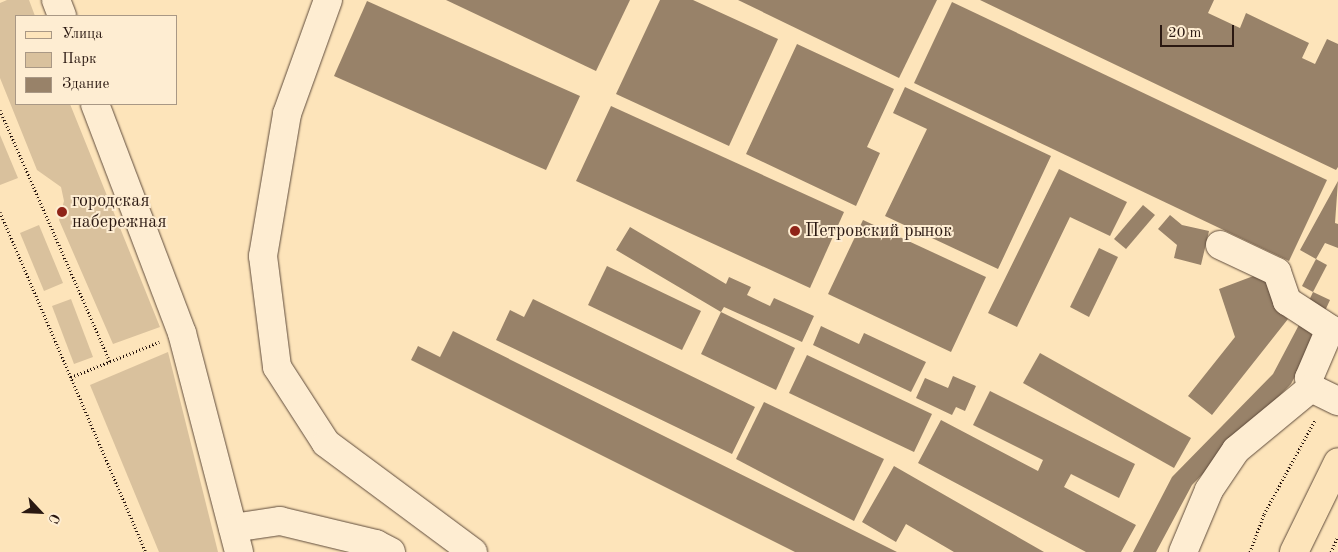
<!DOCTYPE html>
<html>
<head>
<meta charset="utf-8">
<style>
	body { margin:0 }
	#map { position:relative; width:1338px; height:552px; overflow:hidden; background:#fde4ba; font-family:"Old Standard TT",serif }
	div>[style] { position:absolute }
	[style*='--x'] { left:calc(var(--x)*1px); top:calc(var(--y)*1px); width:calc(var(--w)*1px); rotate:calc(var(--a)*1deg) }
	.green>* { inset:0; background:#d9c19d }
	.building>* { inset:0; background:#988269 }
	.path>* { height:3px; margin-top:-1.5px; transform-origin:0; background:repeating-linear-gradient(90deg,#2a1811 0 1px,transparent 0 3.5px) }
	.roads { filter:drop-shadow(0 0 1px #5f4b3b) drop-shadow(0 0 1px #5f4b3b) }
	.minor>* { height:28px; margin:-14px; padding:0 14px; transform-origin:14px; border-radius:14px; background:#feedd2 }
	.major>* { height:28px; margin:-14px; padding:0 14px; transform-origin:14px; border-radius:14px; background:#fde4ba }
	.dots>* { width:14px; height:14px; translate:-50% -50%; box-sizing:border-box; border:2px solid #feedd2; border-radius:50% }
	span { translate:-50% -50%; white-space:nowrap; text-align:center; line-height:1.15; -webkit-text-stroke:4px #feedd2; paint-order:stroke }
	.poi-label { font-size:18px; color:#2a1811 }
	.left { translate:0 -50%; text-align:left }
	.legend { position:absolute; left:15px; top:15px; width:162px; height:90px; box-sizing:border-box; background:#feedd2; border:1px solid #a99885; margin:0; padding:6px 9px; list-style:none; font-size:15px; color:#2a1811 }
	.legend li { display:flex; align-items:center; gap:10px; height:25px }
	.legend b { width:25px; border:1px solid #a99885 }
	.north { position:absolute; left:15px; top:487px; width:50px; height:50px; -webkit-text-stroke:4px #feedd2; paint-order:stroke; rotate:115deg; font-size:14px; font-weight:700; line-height:20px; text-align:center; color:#2a1811 }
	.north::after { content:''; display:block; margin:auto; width:18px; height:22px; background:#2a1811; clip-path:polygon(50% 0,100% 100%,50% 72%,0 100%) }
	.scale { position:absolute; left:1160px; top:25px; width:74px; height:22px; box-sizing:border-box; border:2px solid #2a1811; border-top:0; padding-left:6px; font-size:15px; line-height:18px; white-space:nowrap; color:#2a1811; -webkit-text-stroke:4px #feedd2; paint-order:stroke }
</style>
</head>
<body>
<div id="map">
	<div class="green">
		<i style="clip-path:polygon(7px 0,29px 0,35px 16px,16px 16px,16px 104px,70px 104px,160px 327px,113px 344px,59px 220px,64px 201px,61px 187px,37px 170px,0 78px,0 3px)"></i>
		<i style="clip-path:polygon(0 135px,18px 178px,0 185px)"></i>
		<i style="clip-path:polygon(39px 225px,63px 283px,44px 291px,20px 233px)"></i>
		<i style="clip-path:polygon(71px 299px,93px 357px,74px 364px,52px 306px)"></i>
		<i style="clip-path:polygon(168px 352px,218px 552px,159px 552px,90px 385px)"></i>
	</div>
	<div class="building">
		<i style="clip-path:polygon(446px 0,630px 0,596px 71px)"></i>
		<i style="clip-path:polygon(660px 0,693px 0,778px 39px,729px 146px,616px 94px)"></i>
		<i style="clip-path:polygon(738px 0,937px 0,899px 78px)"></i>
		<i style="clip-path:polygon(980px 0,1214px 0,1208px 13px,1240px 28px,1246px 13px,1309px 43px,1302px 58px,1315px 64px,1327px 39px,1338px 44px,1338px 167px,1336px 170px)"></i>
		<i style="clip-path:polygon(367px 1px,580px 96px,546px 170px,334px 76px)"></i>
		<i style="clip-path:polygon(952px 2px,1327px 180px,1289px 261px,914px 83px)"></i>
		<i style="clip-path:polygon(797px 44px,894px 89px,867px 147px,880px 153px,856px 206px,746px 154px)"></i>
		<i style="clip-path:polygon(905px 87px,1051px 156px,998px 269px,885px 216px,927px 129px,893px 113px)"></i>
		<i style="clip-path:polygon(611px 106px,844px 212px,810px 288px,576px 181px)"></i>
		<i style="clip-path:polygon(1059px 169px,1127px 202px,1110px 236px,1070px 217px,1017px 327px,988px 313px)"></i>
		<i style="clip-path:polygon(1338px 181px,1335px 223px,1338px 224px,1338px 248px,1325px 243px,1316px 259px,1300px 250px)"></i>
		<i style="clip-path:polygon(1143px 205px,1155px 215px,1126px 249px,1114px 239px)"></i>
		<i style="clip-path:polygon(1170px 215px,1182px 225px,1209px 231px,1201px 265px,1174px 258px,1177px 245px,1158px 229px)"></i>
		<i style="clip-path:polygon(863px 220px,986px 277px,951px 352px,828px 294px)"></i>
		<i style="clip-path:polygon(630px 227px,726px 284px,729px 277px,751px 287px,747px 295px,770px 306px,774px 298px,814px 316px,802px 342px,724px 307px,721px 312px,616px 250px)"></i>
		<i style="clip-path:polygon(1099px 248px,1118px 257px,1089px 317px,1070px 307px)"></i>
		<i style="clip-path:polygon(1316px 259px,1327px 265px,1313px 292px,1302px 286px)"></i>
		<i style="clip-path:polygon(607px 266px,701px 311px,682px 350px,588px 305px)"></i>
		<i style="clip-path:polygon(1264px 272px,1278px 311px,1288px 319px,1212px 415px,1188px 396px,1235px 337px,1219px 289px)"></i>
		<i style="clip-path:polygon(1313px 292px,1330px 300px,1324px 313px,1307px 305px)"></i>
		<i style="clip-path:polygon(533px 299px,755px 407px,732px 454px,496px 340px,510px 310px,524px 317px)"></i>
		<i style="clip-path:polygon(721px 312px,795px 348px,776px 390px,701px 354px)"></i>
		<i style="clip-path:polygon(1301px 321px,1319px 331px,1291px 384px,1192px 485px,1156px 552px,1133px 552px,1172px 477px,1273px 374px)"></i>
		<i style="clip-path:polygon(821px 326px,859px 344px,864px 333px,926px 362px,911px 392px,813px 345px)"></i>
		<i style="clip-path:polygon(453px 331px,897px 552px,795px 552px,411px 360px,418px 346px,440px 357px)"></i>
		<i style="clip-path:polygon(1040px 353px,1191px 438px,1174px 468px,1023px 383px)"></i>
		<i style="clip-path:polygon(807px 355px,932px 414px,914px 452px,789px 393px)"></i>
		<i style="clip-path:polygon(953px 376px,976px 386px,965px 411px,956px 407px,952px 415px,916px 398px,925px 378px,948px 388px)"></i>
		<i style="clip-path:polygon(990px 391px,1135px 464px,1119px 498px,1071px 474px,1064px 487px,1136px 525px,1121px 552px,1086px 552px,918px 463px,941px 420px,1038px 471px,1043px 460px,973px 425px)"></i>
		<i style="clip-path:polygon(764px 402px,884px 459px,854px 521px,736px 459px)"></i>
		<i style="clip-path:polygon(894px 466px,1044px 552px,954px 552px,906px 524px,896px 542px,862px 522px)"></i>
	</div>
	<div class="path">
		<i style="--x:0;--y:110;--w:275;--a:66.4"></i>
		<i style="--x:0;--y:212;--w:370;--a:66.8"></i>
		<i style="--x:71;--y:377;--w:95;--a:-21.7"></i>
		<i style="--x:1250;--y:552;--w:40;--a:-69.8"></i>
		<i style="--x:1264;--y:514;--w:107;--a:-61.5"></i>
		<i style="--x:1331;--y:552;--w:17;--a:-66"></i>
	</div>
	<div class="roads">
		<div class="minor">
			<i style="--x:56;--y:0;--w:17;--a:69"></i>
			<i style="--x:328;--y:0;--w:121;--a:109.8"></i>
			<i style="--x:287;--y:114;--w:144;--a:99.6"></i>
			<i style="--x:263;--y:256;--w:112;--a:82.8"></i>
			<i style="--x:277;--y:367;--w:90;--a:57.2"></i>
			<i style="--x:326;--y:443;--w:183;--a:36.6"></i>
			<i style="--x:95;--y:104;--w:245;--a:69.2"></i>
			<i style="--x:182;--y:333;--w:226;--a:75.4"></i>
			<i style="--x:1220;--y:245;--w:63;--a:25.3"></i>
			<i style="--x:1277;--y:272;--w:31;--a:71"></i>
			<i style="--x:1287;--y:301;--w:51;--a:33.1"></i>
			<i style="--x:1330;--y:329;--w:53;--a:113.2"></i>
			<i style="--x:1309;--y:378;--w:10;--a:79"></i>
			<i style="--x:1311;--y:388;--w:30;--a:26"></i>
			<i style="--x:233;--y:528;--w:48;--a:-8.5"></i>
			<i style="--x:280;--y:521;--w:99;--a:13.5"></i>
			<i style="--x:376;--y:544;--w:17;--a:28"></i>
			<i style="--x:1183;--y:552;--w:67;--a:-67.2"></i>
			<i style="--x:1209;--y:490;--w:48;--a:-56"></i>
			<i style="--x:1236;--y:450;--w:97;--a:-39.6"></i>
		</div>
		<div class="major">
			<i style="--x:1294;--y:552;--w:100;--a:-63.9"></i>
		</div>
	</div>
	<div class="dots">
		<i style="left:62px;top:212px;background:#8f2418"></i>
		<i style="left:795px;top:231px;background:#8f2418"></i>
	</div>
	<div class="poi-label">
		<span class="left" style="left:72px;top:212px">городская<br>набережная</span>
		<span class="left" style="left:805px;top:231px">Петровский рынок</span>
	</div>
	<ul class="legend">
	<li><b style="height:6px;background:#fde4ba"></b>Улица</li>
	<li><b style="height:14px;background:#d9c19d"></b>Парк</li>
	<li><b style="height:14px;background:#988269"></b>Здание</li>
	</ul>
	<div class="north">С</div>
	<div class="scale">20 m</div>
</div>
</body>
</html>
